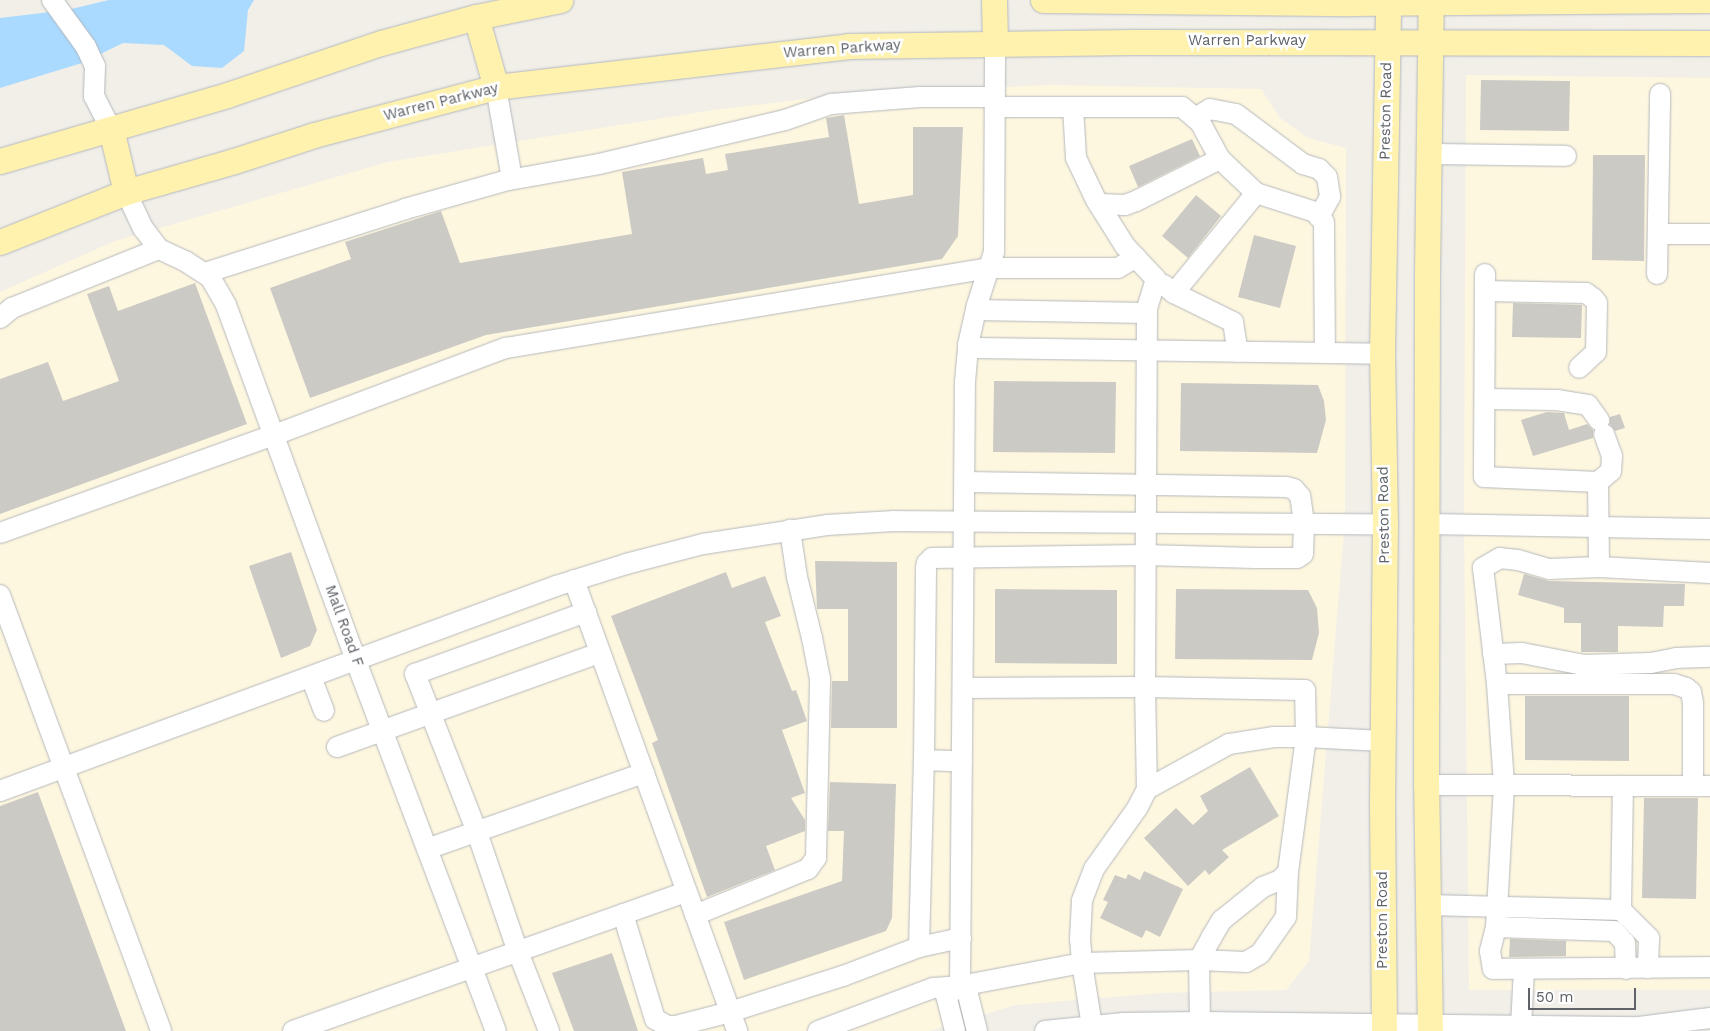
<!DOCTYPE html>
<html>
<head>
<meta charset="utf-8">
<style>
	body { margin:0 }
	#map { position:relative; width:1710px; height:1031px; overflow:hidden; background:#f1efe8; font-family:"Work Sans",sans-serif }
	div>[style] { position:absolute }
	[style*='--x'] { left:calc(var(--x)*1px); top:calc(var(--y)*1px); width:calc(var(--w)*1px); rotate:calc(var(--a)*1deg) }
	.commercial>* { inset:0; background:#fef7e0 }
	.water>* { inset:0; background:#aadaff }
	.building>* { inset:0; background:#cccac5 }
	.roads { filter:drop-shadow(0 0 1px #b5b8bc) drop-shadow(0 0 1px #b5b8bc) }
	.minor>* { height:20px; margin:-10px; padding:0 10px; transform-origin:10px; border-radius:10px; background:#fff }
	.major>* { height:25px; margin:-12.5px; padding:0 12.5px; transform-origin:12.5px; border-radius:12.5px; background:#fff2af }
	span { translate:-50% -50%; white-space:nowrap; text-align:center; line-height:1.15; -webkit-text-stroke:5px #fff; paint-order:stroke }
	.street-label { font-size:15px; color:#5f6368 }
	.scale { position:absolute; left:1528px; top:988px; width:108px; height:22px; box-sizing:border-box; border:2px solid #5f6368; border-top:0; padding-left:6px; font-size:15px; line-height:18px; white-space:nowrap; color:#5f6368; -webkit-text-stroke:4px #fff; paint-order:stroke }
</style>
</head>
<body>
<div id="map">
	<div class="commercial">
		<i style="clip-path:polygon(1466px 75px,1710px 78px,1710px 990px,1469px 990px,1464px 520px)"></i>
		<i style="clip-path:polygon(1050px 85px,1261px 89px,1280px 118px,1308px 138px,1346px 148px,1345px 519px,1309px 961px,1286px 990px,1161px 993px,1015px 1005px,930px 1031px,0 1031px,0 292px,115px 241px,388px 162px,714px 110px,847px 94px)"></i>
	</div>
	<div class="water">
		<i style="clip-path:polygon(109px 0,254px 0,248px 10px,244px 51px,222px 68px,192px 66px,164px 45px,123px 43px,82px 63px,0 88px,0 18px,67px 10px)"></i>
	</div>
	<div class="building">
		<i style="clip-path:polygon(1481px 80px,1570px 81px,1569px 131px,1480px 130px)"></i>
		<i style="clip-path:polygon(844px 115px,859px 204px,913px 195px,913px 127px,963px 127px,958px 236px,942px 259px,486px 335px,310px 398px,270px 288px,351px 259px,345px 242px,441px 211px,460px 263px,632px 234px,622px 172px,703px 158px,706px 174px,728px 170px,725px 154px,829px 137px,826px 118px)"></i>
		<i style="clip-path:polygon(1192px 139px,1200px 156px,1138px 187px,1129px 166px)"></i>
		<i style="clip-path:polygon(1593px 155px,1645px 155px,1644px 261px,1592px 260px)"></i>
		<i style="clip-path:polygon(1196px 195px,1221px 216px,1188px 258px,1162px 236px)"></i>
		<i style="clip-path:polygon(1254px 235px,1296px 246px,1280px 308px,1238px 297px)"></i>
		<i style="clip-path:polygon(195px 283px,247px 424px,0 514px,0 379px,48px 362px,63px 401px,119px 381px,87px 294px,109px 286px,118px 311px)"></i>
		<i style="clip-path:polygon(1513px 303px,1582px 305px,1581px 338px,1512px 337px)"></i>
		<i style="clip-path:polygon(994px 381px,1116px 382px,1115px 453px,993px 452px)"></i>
		<i style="clip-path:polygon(1181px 383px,1318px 385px,1324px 401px,1326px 420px,1317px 453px,1180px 451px)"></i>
		<i style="clip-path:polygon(1547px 412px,1564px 413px,1569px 430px,1587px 424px,1593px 430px,1593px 438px,1533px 456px,1521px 420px)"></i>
		<i style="clip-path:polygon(1620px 414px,1625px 428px,1615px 431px,1610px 424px,1610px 417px)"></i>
		<i style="clip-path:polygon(291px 552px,317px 630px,310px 646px,281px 658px,249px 566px)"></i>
		<i style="clip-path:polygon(815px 561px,897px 562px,897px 728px,831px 728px,832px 681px,848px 681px,848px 609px,817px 609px)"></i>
		<i style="clip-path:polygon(726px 572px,732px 588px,765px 576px,781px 616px,765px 622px,792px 691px,796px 690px,807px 721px,782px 730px,805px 793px,791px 798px,805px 820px,805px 831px,766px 846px,775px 870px,707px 897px,652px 743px,658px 740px,611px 616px)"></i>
		<i style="clip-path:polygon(1524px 574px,1549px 581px,1685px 584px,1684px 606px,1664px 606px,1663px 627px,1618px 626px,1618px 652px,1581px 652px,1581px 623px,1564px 623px,1564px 608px,1518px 595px)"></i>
		<i style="clip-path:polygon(995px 589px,1117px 590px,1117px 664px,995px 663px)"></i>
		<i style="clip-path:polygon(1176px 589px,1308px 590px,1317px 608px,1319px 633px,1312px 660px,1175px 659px)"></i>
		<i style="clip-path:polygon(1525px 696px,1629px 696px,1629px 761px,1525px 760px)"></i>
		<i style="clip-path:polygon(1250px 767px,1279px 816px,1222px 850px,1229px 857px,1209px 875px,1205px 870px,1188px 886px,1144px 838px,1176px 808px,1193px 825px,1208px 811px,1200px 796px)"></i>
		<i style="clip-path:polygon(830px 782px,896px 784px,892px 918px,886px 931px,744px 980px,724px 922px,842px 881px,844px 831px,828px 831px)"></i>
		<i style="clip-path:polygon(38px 792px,81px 909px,126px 1031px,0 1031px,0 806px)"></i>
		<i style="clip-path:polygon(1644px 798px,1698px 798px,1696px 899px,1642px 898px)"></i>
		<i style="clip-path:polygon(1144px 871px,1183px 889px,1160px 937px,1146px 930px,1142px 938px,1100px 918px,1108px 902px,1103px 900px,1115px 875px,1126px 879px,1128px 874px,1140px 880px)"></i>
		<i style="clip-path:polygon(1510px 939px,1566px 941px,1566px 956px,1509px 957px)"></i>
		<i style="clip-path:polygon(612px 953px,638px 1031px,574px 1031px,552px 973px)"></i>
	</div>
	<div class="roads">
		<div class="minor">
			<i style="--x:52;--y:0;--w:58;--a:54.1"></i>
			<i style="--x:86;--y:47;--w:21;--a:65"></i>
			<i style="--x:95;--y:66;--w:30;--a:92"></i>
			<i style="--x:94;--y:96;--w:37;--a:63"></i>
			<i style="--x:995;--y:107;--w:187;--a:0"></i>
			<i style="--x:1182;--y:107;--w:23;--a:40"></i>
			<i style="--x:1200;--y:122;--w:42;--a:61.6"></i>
			<i style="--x:1220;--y:159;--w:50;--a:43.4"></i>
			<i style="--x:1256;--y:193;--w:62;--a:17.9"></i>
			<i style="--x:1315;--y:212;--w:13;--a:48"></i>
			<i style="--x:1324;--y:222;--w:131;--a:89.6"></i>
			<i style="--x:1073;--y:107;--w:51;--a:86.6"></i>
			<i style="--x:1076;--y:158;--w:47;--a:64.5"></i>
			<i style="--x:1096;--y:200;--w:54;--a:57.8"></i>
			<i style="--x:1125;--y:246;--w:45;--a:46.8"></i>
			<i style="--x:1156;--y:279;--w:31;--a:107"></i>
			<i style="--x:1147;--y:309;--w:378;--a:90.3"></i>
			<i style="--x:1145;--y:687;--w:102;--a:88.9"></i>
			<i style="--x:1147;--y:789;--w:20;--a:117"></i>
			<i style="--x:1138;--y:807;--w:76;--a:125.4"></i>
			<i style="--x:1094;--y:869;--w:34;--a:111"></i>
			<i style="--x:1082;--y:901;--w:38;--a:93"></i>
			<i style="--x:1080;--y:939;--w:24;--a:85"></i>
			<i style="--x:1082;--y:963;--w:64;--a:81"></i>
			<i style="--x:1195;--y:118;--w:17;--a:-31"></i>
			<i style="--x:1210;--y:109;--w:26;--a:11"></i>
			<i style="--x:1236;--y:114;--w:84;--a:36.7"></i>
			<i style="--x:1303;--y:164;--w:17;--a:17"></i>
			<i style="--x:1319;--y:169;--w:11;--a:45"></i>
			<i style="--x:1327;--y:177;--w:20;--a:81"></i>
			<i style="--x:1330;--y:197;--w:23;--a:119"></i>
			<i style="--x:1428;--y:154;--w:138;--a:0.8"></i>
			<i style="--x:509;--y:180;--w:91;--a:-10.1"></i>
			<i style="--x:599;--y:164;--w:191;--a:-13.3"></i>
			<i style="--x:785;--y:120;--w:49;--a:-19.2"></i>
			<i style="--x:831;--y:104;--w:89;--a:-4.5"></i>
			<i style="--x:920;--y:97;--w:75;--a:0"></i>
			<i style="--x:126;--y:192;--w:40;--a:65"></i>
			<i style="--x:143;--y:228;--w:26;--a:53"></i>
			<i style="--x:159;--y:249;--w:29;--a:25"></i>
			<i style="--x:185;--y:261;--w:30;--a:33"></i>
			<i style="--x:210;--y:277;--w:32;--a:60"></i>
			<i style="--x:226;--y:305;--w:379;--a:69.9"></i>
			<i style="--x:356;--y:661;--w:396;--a:69.3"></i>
			<i style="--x:1099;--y:204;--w:26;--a:2"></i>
			<i style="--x:1125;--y:205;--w:12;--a:-20"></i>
			<i style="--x:1136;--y:201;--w:94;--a:-26.6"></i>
			<i style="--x:1658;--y:234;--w:52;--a:0"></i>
			<i style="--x:205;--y:273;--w:210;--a:-17.7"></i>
			<i style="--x:405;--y:209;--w:111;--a:-15.7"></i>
			<i style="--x:512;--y:179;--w:93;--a:-99.9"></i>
			<i style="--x:1485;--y:274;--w:203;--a:90.3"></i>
			<i style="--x:1484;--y:477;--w:114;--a:2.5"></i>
			<i style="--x:1598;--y:482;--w:85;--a:89.3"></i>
			<i style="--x:1657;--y:274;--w:180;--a:-89"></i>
			<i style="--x:1164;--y:285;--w:13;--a:39"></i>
			<i style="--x:1174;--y:293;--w:66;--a:26.2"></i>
			<i style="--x:1233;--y:322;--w:30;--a:81"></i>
			<i style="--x:1485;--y:291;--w:101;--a:1.1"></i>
			<i style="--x:1586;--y:293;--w:9;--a:36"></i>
			<i style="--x:1593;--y:298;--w:6;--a:51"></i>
			<i style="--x:1597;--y:303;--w:49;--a:91.2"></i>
			<i style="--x:1596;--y:352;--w:23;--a:137"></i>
			<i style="--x:1174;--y:293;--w:129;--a:-50.6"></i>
			<i style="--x:976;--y:310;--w:171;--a:1"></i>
			<i style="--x:0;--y:318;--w:16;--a:-40"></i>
			<i style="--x:12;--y:308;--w:158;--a:-21.9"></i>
			<i style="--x:968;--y:345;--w:9;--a:18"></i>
			<i style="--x:977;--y:348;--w:405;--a:0.8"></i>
			<i style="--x:1485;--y:399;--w:72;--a:0.8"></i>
			<i style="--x:1557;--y:400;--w:31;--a:9"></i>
			<i style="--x:1588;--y:405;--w:19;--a:54"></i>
			<i style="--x:1598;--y:482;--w:17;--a:-40"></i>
			<i style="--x:1611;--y:471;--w:15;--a:-86"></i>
			<i style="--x:1612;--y:456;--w:23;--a:-110"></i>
			<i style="--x:1428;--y:524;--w:282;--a:1"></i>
			<i style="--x:0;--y:533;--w:291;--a:-19.7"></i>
			<i style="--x:274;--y:435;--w:248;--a:-20.6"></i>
			<i style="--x:506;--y:348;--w:490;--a:-9.4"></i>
			<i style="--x:989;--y:268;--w:129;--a:0"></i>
			<i style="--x:1118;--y:268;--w:21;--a:-31"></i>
			<i style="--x:1710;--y:573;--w:111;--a:-176.9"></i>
			<i style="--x:1599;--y:567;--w:50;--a:177.7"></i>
			<i style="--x:1549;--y:569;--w:32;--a:-164"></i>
			<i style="--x:1518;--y:560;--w:18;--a:-174"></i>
			<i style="--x:1500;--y:558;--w:20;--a:150"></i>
			<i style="--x:1483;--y:568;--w:117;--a:83.1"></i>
			<i style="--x:1497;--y:684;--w:101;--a:86"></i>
			<i style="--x:1504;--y:785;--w:142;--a:93.2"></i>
			<i style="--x:1496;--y:927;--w:25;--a:104"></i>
			<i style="--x:1490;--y:951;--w:18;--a:81"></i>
			<i style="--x:1493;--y:969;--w:217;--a:-0.5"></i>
			<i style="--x:574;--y:580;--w:480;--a:70.1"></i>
			<i style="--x:0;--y:595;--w:465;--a:69.7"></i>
			<i style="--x:1493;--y:654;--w:29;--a:-2"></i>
			<i style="--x:1522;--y:653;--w:62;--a:11.1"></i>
			<i style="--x:1583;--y:665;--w:68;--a:-1.7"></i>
			<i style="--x:1651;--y:663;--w:25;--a:-11"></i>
			<i style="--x:1676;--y:658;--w:34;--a:-2"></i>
			<i style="--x:311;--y:677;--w:36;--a:69"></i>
			<i style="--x:1497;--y:684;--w:177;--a:0"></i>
			<i style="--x:1674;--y:684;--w:13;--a:18"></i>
			<i style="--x:1686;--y:688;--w:6;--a:39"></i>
			<i style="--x:1691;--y:692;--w:11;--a:80"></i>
			<i style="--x:1693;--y:703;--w:83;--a:90"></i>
			<i style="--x:963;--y:688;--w:182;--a:-0.3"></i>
			<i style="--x:1145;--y:687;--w:160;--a:1.1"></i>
			<i style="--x:1305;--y:690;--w:47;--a:88.8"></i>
			<i style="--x:1306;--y:737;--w:32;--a:180"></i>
			<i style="--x:1274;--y:737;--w:46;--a:171.2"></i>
			<i style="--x:1229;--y:744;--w:94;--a:151.2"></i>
			<i style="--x:337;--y:747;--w:279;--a:-19.7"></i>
			<i style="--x:924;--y:760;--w:38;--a:2"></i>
			<i style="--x:1426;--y:785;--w:284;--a:0.2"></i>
			<i style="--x:0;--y:791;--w:593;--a:-20.24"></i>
			<i style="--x:556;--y:586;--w:73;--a:-17.4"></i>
			<i style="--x:626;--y:564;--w:80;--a:-14.6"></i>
			<i style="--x:703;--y:544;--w:125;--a:-8.7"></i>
			<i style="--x:827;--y:525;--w:67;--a:-3.4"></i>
			<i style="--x:894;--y:521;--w:491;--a:0.4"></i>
			<i style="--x:427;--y:849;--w:230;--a:-19.3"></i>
			<i style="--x:1429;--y:905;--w:192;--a:1.5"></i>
			<i style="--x:1621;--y:910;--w:40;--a:45"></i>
			<i style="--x:1649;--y:938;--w:30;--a:92"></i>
			<i style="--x:1621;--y:910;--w:124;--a:-89.1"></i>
			<i style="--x:623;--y:914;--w:110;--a:73.1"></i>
			<i style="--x:655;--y:1019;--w:14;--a:30"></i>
			<i style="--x:667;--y:1026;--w:9;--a:0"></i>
			<i style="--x:676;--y:1026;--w:56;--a:-14.5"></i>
			<i style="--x:730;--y:1012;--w:119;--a:-17.7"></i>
			<i style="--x:843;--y:976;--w:81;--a:-20.9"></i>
			<i style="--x:919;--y:947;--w:187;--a:-88.5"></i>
			<i style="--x:924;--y:760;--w:192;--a:-89.4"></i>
			<i style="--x:926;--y:568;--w:5;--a:-79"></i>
			<i style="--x:927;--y:563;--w:7;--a:-45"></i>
			<i style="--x:932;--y:558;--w:213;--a:-0.8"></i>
			<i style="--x:1145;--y:555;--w:110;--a:1.6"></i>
			<i style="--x:1255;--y:558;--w:42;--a:0"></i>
			<i style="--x:1297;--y:558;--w:7;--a:-34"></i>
			<i style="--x:1303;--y:554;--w:31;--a:-88"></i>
			<i style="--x:1304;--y:523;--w:27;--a:-98"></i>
			<i style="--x:1300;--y:496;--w:9;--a:-131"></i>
			<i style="--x:1294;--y:489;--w:8;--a:-166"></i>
			<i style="--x:1286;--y:487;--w:321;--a:-179.1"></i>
			<i style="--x:695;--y:915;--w:122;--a:-22.2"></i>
			<i style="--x:808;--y:869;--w:14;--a:-54"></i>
			<i style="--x:816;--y:858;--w:179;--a:-88.7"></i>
			<i style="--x:820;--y:679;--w:42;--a:-101"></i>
			<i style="--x:812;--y:638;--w:63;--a:-103.8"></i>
			<i style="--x:797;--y:577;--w:48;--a:-98.5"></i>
			<i style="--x:1496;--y:927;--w:118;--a:1.9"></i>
			<i style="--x:1614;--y:931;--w:16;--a:47"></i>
			<i style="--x:1625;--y:943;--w:26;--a:88"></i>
			<i style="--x:919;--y:947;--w:43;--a:-12.1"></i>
			<i style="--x:1200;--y:1022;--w:62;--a:-90.9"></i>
			<i style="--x:1199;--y:960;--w:25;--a:-61"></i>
			<i style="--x:1211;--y:938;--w:21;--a:-59"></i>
			<i style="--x:1222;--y:920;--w:53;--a:-38.8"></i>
			<i style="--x:1263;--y:887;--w:18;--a:-22"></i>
			<i style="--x:1280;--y:880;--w:11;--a:-45"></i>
			<i style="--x:1288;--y:872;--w:136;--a:-82.4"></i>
			<i style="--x:1306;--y:737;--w:77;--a:3"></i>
			<i style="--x:1521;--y:1027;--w:58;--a:-87"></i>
			<i style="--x:293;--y:1031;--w:417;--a:-19.5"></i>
			<i style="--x:549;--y:1031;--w:85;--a:-111.4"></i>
			<i style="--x:518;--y:952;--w:127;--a:-108.9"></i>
			<i style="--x:477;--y:832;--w:170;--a:-111.4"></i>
			<i style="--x:415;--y:674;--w:182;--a:-19.9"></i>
			<i style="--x:818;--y:1031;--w:123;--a:-20.5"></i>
			<i style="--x:933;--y:988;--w:27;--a:-4"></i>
			<i style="--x:960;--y:986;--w:124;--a:-10.7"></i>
			<i style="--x:1082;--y:963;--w:117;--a:-1.5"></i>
			<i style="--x:1199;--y:960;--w:47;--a:2.4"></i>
			<i style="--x:1246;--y:962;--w:16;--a:-30"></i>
			<i style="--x:1260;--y:954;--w:45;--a:-54.9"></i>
			<i style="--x:1286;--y:917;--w:45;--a:-87.5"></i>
			<i style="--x:955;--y:1031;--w:36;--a:-104"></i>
			<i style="--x:946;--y:996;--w:17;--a:-36"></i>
			<i style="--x:977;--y:1031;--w:38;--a:-104"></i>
			<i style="--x:968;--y:994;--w:11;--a:-135"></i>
			<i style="--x:960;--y:986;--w:604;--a:-89.53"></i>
			<i style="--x:965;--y:382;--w:37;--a:-85"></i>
			<i style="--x:968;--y:345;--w:41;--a:-77.3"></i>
			<i style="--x:977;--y:305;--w:56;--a:-72.2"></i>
			<i style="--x:994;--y:252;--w:210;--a:-89.7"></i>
			<i style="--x:1045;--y:1031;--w:79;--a:-5.8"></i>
			<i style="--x:1124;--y:1023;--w:76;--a:-0.8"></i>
			<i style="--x:1200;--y:1022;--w:439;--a:0.7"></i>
			<i style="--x:1639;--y:1027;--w:72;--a:-7.2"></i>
		</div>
		<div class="major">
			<i style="--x:994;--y:0;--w:42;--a:88.6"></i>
			<i style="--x:1043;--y:0;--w:309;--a:0.6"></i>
			<i style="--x:1352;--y:3;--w:358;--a:-0.5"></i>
			<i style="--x:476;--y:17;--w:73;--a:74.1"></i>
			<i style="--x:111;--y:129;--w:65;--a:76.6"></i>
			<i style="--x:0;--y:161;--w:236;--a:-16.2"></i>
			<i style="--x:227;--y:95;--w:163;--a:-18.7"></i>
			<i style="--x:381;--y:43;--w:98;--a:-15.3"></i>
			<i style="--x:476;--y:17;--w:86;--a:-11.4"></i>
			<i style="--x:0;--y:242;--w:136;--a:-21.6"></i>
			<i style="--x:126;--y:192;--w:112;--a:-16"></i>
			<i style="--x:234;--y:161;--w:84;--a:-18"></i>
			<i style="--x:314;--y:135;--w:188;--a:-14.8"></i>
			<i style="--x:496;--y:87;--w:354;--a:-6.6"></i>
			<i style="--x:848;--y:46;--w:284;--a:-0.8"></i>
			<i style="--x:1132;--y:42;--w:578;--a:0.1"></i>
			<i style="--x:1384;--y:1031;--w:224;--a:-90.5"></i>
			<i style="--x:1382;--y:807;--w:283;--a:-89.4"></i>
			<i style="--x:1385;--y:524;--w:170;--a:-91"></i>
			<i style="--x:1382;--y:354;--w:354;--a:-89"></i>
			<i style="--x:1430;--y:1031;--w:246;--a:-90.9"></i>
			<i style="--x:1426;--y:785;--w:512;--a:-89.89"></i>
			<i style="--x:1427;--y:273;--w:273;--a:-89.2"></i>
		</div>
	</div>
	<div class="street-label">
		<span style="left:1247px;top:41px">Warren Parkway</span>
		<span style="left:842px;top:49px;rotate:-4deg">Warren Parkway</span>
		<span style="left:441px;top:102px;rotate:-14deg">Warren Parkway</span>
		<span style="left:1386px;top:111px;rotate:-89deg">Preston Road</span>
		<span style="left:1384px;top:515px;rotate:-91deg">Preston Road</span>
		<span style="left:344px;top:626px;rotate:70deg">Mall Road F</span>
		<span style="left:1383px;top:920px;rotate:-90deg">Preston Road</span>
	</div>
	<div class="scale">50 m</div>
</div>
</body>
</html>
